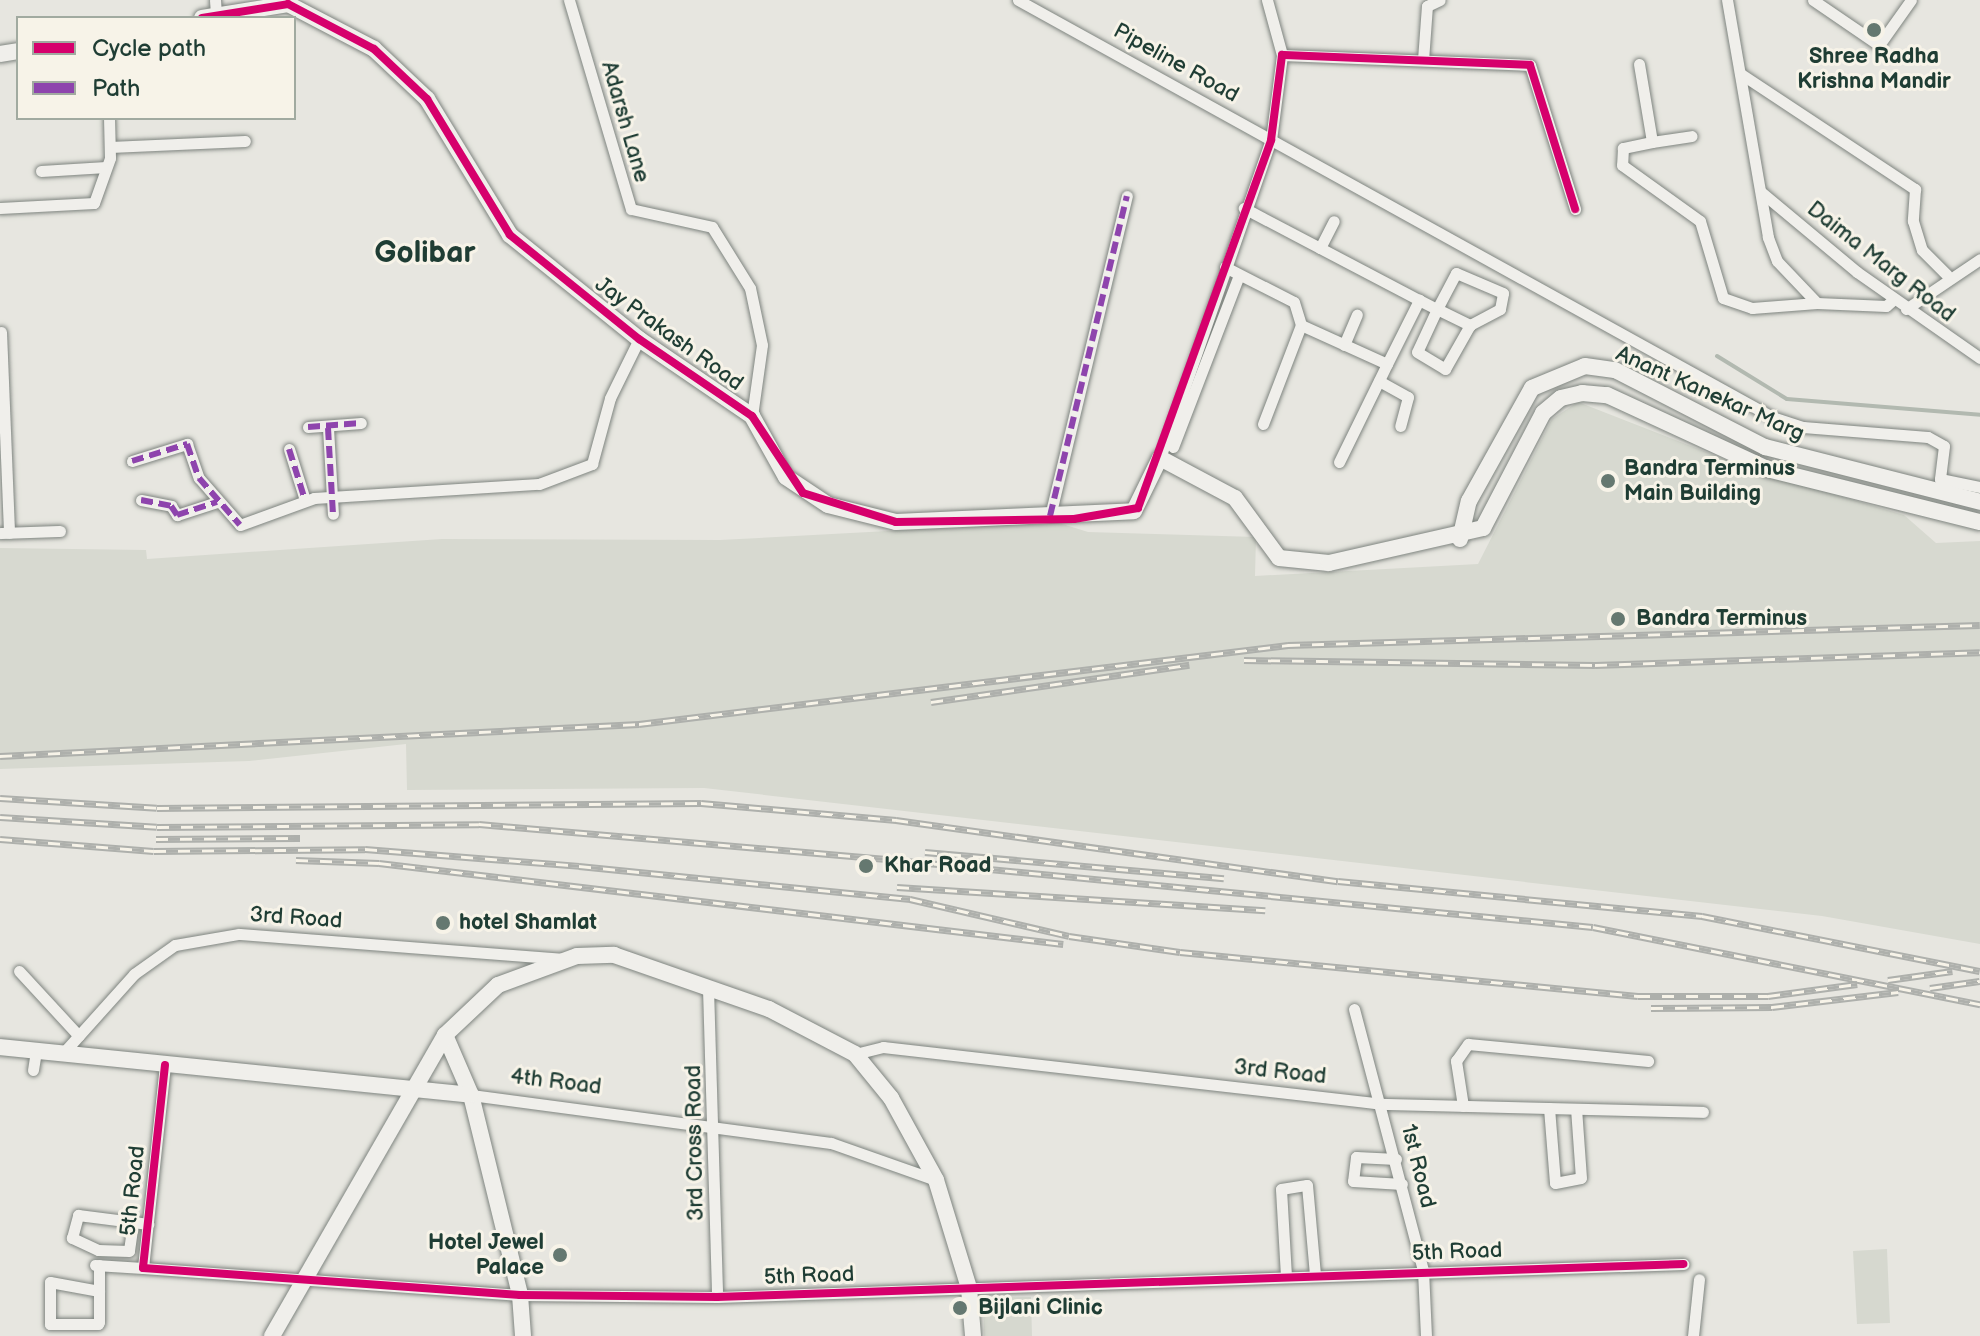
<!DOCTYPE html>
<html>
<head>
<meta charset="utf-8">
<style>
	body { margin:0 }
	#map { position:relative; width:1980px; height:1336px; overflow:hidden; background:#e7e6e0; font-family:"Balsamiq Sans",sans-serif }
	div>[style] { position:absolute }
	[style*='--x'] { left:calc(var(--x)*1px); top:calc(var(--y)*1px); width:calc(var(--w)*1px); rotate:calc(var(--a)*1deg) }
	.built>* { inset:0; background:#d7d9d0 }
	.green>* { inset:0; background:#d6d8cf }
	.stream>* { height:4px; margin:-2px; padding:0 2px; transform-origin:2px; border-radius:2px; background:#b2b9b0 }
	.roads { filter:drop-shadow(0 0 2px #7e847f) drop-shadow(0 0 2px #7e847f) }
	.street>* { height:11px; margin:-5.5px; padding:0 5.5px; transform-origin:5.5px; border-radius:5.5px; background:#f0efeb }
	.secondary>* { height:16px; margin:-8px; padding:0 8px; transform-origin:8px; border-radius:8px; background:#f0efeb }
	.rail>* { height:7px; margin-top:-3.5px; transform-origin:0; background:repeating-linear-gradient(90deg,#f7f3e8 0 12px,#aeb0ac 0 24px); box-sizing:border-box; border-block:2px solid #aeb0ac }
	.quiet>* { height:6px; margin-top:-3px; transform-origin:0; background:repeating-linear-gradient(90deg,#8e44ad 0 12px,transparent 0 18px) }
	.cycleway>* { height:8px; margin:-4px; padding:0 4px; transform-origin:4px; border-radius:4px; background:#d6006c }
	.dots>* { width:22px; height:22px; translate:-50% -50%; box-sizing:border-box; border:4px solid #f7f3e8; border-radius:50% }
	span { translate:-50% -50%; white-space:nowrap; text-align:center; line-height:1.15; -webkit-text-stroke:6px #f7f3e8; paint-order:stroke }
	.poi-label { font-size:22px; color:#1f3d34; font-weight:700 }
	.left { translate:0 -50%; text-align:left }
	.right { translate:-100% -50%; text-align:right }
	.street-label { font-size:22px; color:#1f3d34 }
	.district-label { font-size:30px; color:#1f3d34; font-weight:700 }
	.legend { position:absolute; left:16px; top:16px; width:280px; height:104px; box-sizing:border-box; background:#f7f3e8; border:2px solid #a1aaa0; margin:0; padding:10px 14px; list-style:none; font-size:24px; color:#1f3d34 }
	.legend li { display:flex; align-items:center; gap:16px; height:40px }
	.legend b { width:40px; border:2px solid #a1aaa0 }
</style>
</head>
<body>
<div id="map">
	<div class="built">
		<i style="clip-path:polygon(1578px 402px,1755px 471px,1904px 515px,1936px 543px,1980px 541px,1980px 944px,1822px 916px,704px 788px,407px 790px,406px 744px,249px 761px,0 769px,0 548px,146px 550px,147px 559px,442px 539px,720px 540px,1056px 522px,1088px 532px,1256px 537px,1255px 576px,1478px 564px,1552px 419px)"></i>
	</div>
	<div class="green">
		<i style="clip-path:polygon(1887px 1249px,1890px 1323px,1857px 1324px,1853px 1251px)"></i>
		<i style="clip-path:polygon(1031px 1297px,1032px 1336px,984px 1336px,983px 1298px)"></i>
	</div>
	<div class="stream">
		<i style="--x:1717;--y:356;--w:82;--a:31.6"></i>
		<i style="--x:1787;--y:399;--w:194;--a:4.7"></i>
	</div>
	<div class="roads">
		<div class="street">
			<i style="--x:215;--y:0;--w:15;--a:86"></i>
			<i style="--x:569;--y:0;--w:218;--a:73.5"></i>
			<i style="--x:631;--y:209;--w:83;--a:12.5"></i>
			<i style="--x:712;--y:227;--w:72;--a:58.1"></i>
			<i style="--x:750;--y:288;--w:58;--a:78.1"></i>
			<i style="--x:762;--y:345;--w:72;--a:98"></i>
			<i style="--x:1018;--y:0;--w:862;--a:28.94"></i>
			<i style="--x:1772;--y:417;--w:33;--a:18"></i>
			<i style="--x:1803;--y:427;--w:125;--a:4.6"></i>
			<i style="--x:1928;--y:437;--w:18;--a:29"></i>
			<i style="--x:1944;--y:446;--w:33;--a:97"></i>
			<i style="--x:1940;--y:479;--w:41;--a:11.3"></i>
			<i style="--x:1267;--y:0;--w:57;--a:74.7"></i>
			<i style="--x:1813;--y:0;--w:80;--a:34.3"></i>
			<i style="--x:1879;--y:45;--w:55;--a:-54.6"></i>
			<i style="--x:1423;--y:60;--w:54;--a:-85.8"></i>
			<i style="--x:1427;--y:6;--w:14;--a:-25"></i>
			<i style="--x:1639;--y:64;--w:79;--a:80.5"></i>
			<i style="--x:1652;--y:142;--w:30;--a:168"></i>
			<i style="--x:1623;--y:148;--w:17;--a:93"></i>
			<i style="--x:1622;--y:165;--w:96;--a:35.7"></i>
			<i style="--x:1700;--y:221;--w:80;--a:73.4"></i>
			<i style="--x:1723;--y:298;--w:31;--a:19"></i>
			<i style="--x:1752;--y:308;--w:65;--a:-4.4"></i>
			<i style="--x:1817;--y:303;--w:58;--a:-133.6"></i>
			<i style="--x:1777;--y:261;--w:26;--a:-111"></i>
			<i style="--x:1768;--y:237;--w:241;--a:-99.8"></i>
			<i style="--x:1741;--y:74;--w:209;--a:33.5"></i>
			<i style="--x:1915;--y:189;--w:32;--a:94"></i>
			<i style="--x:1913;--y:221;--w:30;--a:73"></i>
			<i style="--x:1922;--y:250;--w:35;--a:45"></i>
			<i style="--x:1652;--y:142;--w:40;--a:-8.5"></i>
			<i style="--x:110;--y:147;--w:135;--a:-2.5"></i>
			<i style="--x:41;--y:171;--w:65;--a:-3.5"></i>
			<i style="--x:1761;--y:192;--w:125;--a:39.8"></i>
			<i style="--x:1857;--y:272;--w:150;--a:35"></i>
			<i style="--x:0;--y:208;--w:94;--a:-3"></i>
			<i style="--x:94;--y:203;--w:48;--a:-70.4"></i>
			<i style="--x:110;--y:158;--w:40;--a:-91.4"></i>
			<i style="--x:1320;--y:248;--w:30;--a:-63"></i>
			<i style="--x:1225;--y:267;--w:77;--a:26.9"></i>
			<i style="--x:1294;--y:302;--w:24;--a:73"></i>
			<i style="--x:1301;--y:325;--w:94;--a:24.4"></i>
			<i style="--x:1387;--y:364;--w:72;--a:-63.4"></i>
			<i style="--x:1419;--y:300;--w:198;--a:-152.3"></i>
			<i style="--x:1419;--y:300;--w:20;--a:27"></i>
			<i style="--x:1437;--y:309;--w:37;--a:26"></i>
			<i style="--x:1470;--y:325;--w:34;--a:-28"></i>
			<i style="--x:1500;--y:309;--w:16;--a:-79"></i>
			<i style="--x:1503;--y:293;--w:51;--a:-156.9"></i>
			<i style="--x:1456;--y:273;--w:41;--a:117.8"></i>
			<i style="--x:1437;--y:309;--w:47;--a:114.9"></i>
			<i style="--x:1417;--y:352;--w:33;--a:31"></i>
			<i style="--x:1445;--y:369;--w:51;--a:-60.4"></i>
			<i style="--x:1817;--y:303;--w:69;--a:2.5"></i>
			<i style="--x:1886;--y:306;--w:9;--a:-41"></i>
			<i style="--x:1906;--y:309;--w:89;--a:-34"></i>
			<i style="--x:1;--y:332;--w:201;--a:87.7"></i>
			<i style="--x:1344;--y:345;--w:33;--a:-67"></i>
			<i style="--x:1379;--y:381;--w:33;--a:29"></i>
			<i style="--x:1408;--y:397;--w:30;--a:105"></i>
			<i style="--x:1263;--y:424;--w:106;--a:-69"></i>
			<i style="--x:308;--y:427;--w:53;--a:-4.3"></i>
			<i style="--x:328;--y:428;--w:86;--a:86.7"></i>
			<i style="--x:1173;--y:447;--w:184;--a:-69"></i>
			<i style="--x:289;--y:449;--w:53;--a:72.6"></i>
			<i style="--x:1160;--y:458;--w:337;--a:-70.8"></i>
			<i style="--x:1271;--y:140;--w:86;--a:-82.6"></i>
			<i style="--x:1282;--y:55;--w:248;--a:2.3"></i>
			<i style="--x:1530;--y:65;--w:151;--a:72.6"></i>
			<i style="--x:132;--y:461;--w:58;--a:-17.2"></i>
			<i style="--x:187;--y:444;--w:36;--a:71"></i>
			<i style="--x:199;--y:478;--w:62;--a:48.9"></i>
			<i style="--x:240;--y:525;--w:79;--a:-20"></i>
			<i style="--x:314;--y:498;--w:225;--a:-3.6"></i>
			<i style="--x:539;--y:484;--w:57;--a:-20.7"></i>
			<i style="--x:592;--y:464;--w:68;--a:-74.7"></i>
			<i style="--x:610;--y:398;--w:66;--a:-63.8"></i>
			<i style="--x:1339;--y:462;--w:109;--a:-63.9"></i>
			<i style="--x:141;--y:500;--w:31;--a:11"></i>
			<i style="--x:171;--y:506;--w:11;--a:56"></i>
			<i style="--x:177;--y:515;--w:42;--a:-18"></i>
			<i style="--x:1050;--y:516;--w:329;--a:-76.5"></i>
			<i style="--x:0;--y:533;--w:60;--a:-1.9"></i>
			<i style="--x:19;--y:971;--w:88;--a:47.3"></i>
			<i style="--x:708;--y:988;--w:309;--a:88.3"></i>
			<i style="--x:1354;--y:1009;--w:270;--a:75.2"></i>
			<i style="--x:1423;--y:1270;--w:66;--a:87.4"></i>
			<i style="--x:65;--y:1051;--w:103;--a:-48.1"></i>
			<i style="--x:134;--y:974;--w:50;--a:-35.3"></i>
			<i style="--x:175;--y:945;--w:65;--a:-9.8"></i>
			<i style="--x:239;--y:934;--w:324;--a:4.4"></i>
			<i style="--x:855;--y:1054;--w:29;--a:-14"></i>
			<i style="--x:883;--y:1047;--w:503;--a:6.5"></i>
			<i style="--x:1383;--y:1104;--w:320;--a:1.4"></i>
			<i style="--x:165;--y:1065;--w:204;--a:96.2"></i>
			<i style="--x:143;--y:1268;--w:378;--a:4.1"></i>
			<i style="--x:520;--y:1295;--w:197;--a:0.6"></i>
			<i style="--x:717;--y:1297;--w:967;--a:-1.96"></i>
			<i style="--x:33;--y:1070;--w:20;--a:-81"></i>
			<i style="--x:471;--y:1095;--w:363;--a:7.6"></i>
			<i style="--x:831;--y:1143;--w:111;--a:19.4"></i>
			<i style="--x:1463;--y:1106;--w:46;--a:-98.8"></i>
			<i style="--x:1456;--y:1061;--w:21;--a:-55"></i>
			<i style="--x:1468;--y:1044;--w:181;--a:5.4"></i>
			<i style="--x:1549;--y:1108;--w:75;--a:85.4"></i>
			<i style="--x:1555;--y:1183;--w:26;--a:-11"></i>
			<i style="--x:1581;--y:1178;--w:69;--a:-94.1"></i>
			<i style="--x:1396;--y:1159;--w:40;--a:-177.1"></i>
			<i style="--x:1356;--y:1157;--w:24;--a:97"></i>
			<i style="--x:1353;--y:1181;--w:49;--a:3.5"></i>
			<i style="--x:133;--y:1222;--w:29;--a:98"></i>
			<i style="--x:129;--y:1251;--w:31;--a:-178"></i>
			<i style="--x:98;--y:1250;--w:29;--a:-155"></i>
			<i style="--x:72;--y:1238;--w:24;--a:-75"></i>
			<i style="--x:78;--y:1215;--w:71;--a:7.3"></i>
			<i style="--x:95;--y:1265;--w:48;--a:3.6"></i>
			<i style="--x:99;--y:1265;--w:57;--a:90"></i>
			<i style="--x:99;--y:1322;--w:2;--a:117"></i>
			<i style="--x:98;--y:1324;--w:48;--a:180"></i>
			<i style="--x:50;--y:1324;--w:42;--a:-90"></i>
			<i style="--x:50;--y:1282;--w:50;--a:10.4"></i>
			<i style="--x:1286;--y:1276;--w:87;--a:-93.3"></i>
			<i style="--x:1281;--y:1189;--w:26;--a:-9"></i>
			<i style="--x:1307;--y:1185;--w:90;--a:84.9"></i>
			<i style="--x:1693;--y:1336;--w:57;--a:-84"></i>
		</div>
		<div class="secondary">
			<i style="--x:202;--y:18;--w:87;--a:-9.2"></i>
			<i style="--x:288;--y:4;--w:97;--a:27.6"></i>
			<i style="--x:374;--y:49;--w:73;--a:43.3"></i>
			<i style="--x:427;--y:99;--w:159;--a:58.6"></i>
			<i style="--x:510;--y:235;--w:166;--a:38.9"></i>
			<i style="--x:639;--y:339;--w:137;--a:34.3"></i>
			<i style="--x:752;--y:416;--w:70;--a:60.9"></i>
			<i style="--x:786;--y:477;--w:50;--a:33.7"></i>
			<i style="--x:828;--y:505;--w:70;--a:14"></i>
			<i style="--x:896;--y:522;--w:238;--a:-2.6"></i>
			<i style="--x:1134;--y:511;--w:59;--a:-63.9"></i>
			<i style="--x:1160;--y:458;--w:85;--a:28.1"></i>
			<i style="--x:1235;--y:498;--w:74;--a:53.7"></i>
			<i style="--x:1279;--y:558;--w:50;--a:5.7"></i>
			<i style="--x:1329;--y:563;--w:158;--a:-12.8"></i>
			<i style="--x:1483;--y:528;--w:130;--a:-62.4"></i>
			<i style="--x:1543;--y:413;--w:23;--a:-40"></i>
			<i style="--x:1561;--y:398;--w:22;--a:-13"></i>
			<i style="--x:1582;--y:393;--w:25;--a:5"></i>
			<i style="--x:1607;--y:395;--w:176;--a:24.8"></i>
			<i style="--x:1767;--y:469;--w:219;--a:14"></i>
			<i style="--x:0;--y:54;--w:18;--a:-9"></i>
			<i style="--x:1460;--y:539;--w:39;--a:-77"></i>
			<i style="--x:1469;--y:501;--w:129;--a:-60.9"></i>
			<i style="--x:1532;--y:388;--w:57;--a:-22.5"></i>
			<i style="--x:1585;--y:366;--w:30;--a:8"></i>
			<i style="--x:1615;--y:370;--w:169;--a:27.2"></i>
			<i style="--x:1765;--y:447;--w:222;--a:14.3"></i>
			<i style="--x:445;--y:1035;--w:65;--a:66.6"></i>
			<i style="--x:471;--y:1095;--w:206;--a:76.2"></i>
			<i style="--x:520;--y:1295;--w:41;--a:85.8"></i>
			<i style="--x:0;--y:1047;--w:473;--a:5.8"></i>
			<i style="--x:272;--y:1336;--w:347;--a:-60.1"></i>
			<i style="--x:445;--y:1035;--w:73;--a:-43.3"></i>
			<i style="--x:498;--y:985;--w:84;--a:-20.2"></i>
			<i style="--x:577;--y:956;--w:37;--a:-2"></i>
			<i style="--x:614;--y:955;--w:164;--a:19.2"></i>
			<i style="--x:769;--y:1009;--w:97;--a:27.6"></i>
			<i style="--x:855;--y:1054;--w:57;--a:50.7"></i>
			<i style="--x:891;--y:1098;--w:94;--a:61.2"></i>
			<i style="--x:936;--y:1180;--w:113;--a:73"></i>
			<i style="--x:969;--y:1288;--w:48;--a:85.2"></i>
		</div>
	</div>
	<div class="rail">
		<i style="--x:1244;--y:660;--w:351;--a:0.8"></i>
		<i style="--x:1595;--y:665;--w:385;--a:-1.9"></i>
		<i style="--x:931;--y:702;--w:261;--a:-8.2"></i>
		<i style="--x:0;--y:756;--w:640;--a:-2.87"></i>
		<i style="--x:639;--y:724;--w:654;--a:-6.94"></i>
		<i style="--x:1288;--y:645;--w:692;--a:-1.66"></i>
		<i style="--x:0;--y:798;--w:157;--a:3.6"></i>
		<i style="--x:157;--y:808;--w:544;--a:-0.53"></i>
		<i style="--x:701;--y:803;--w:196;--a:5"></i>
		<i style="--x:896;--y:820;--w:446;--a:7.9"></i>
		<i style="--x:1338;--y:881;--w:366;--a:5.5"></i>
		<i style="--x:1702;--y:916;--w:283;--a:11.2"></i>
		<i style="--x:0;--y:817;--w:157;--a:3.6"></i>
		<i style="--x:157;--y:827;--w:322;--a:-0.5"></i>
		<i style="--x:479;--y:824;--w:409;--a:4.9"></i>
		<i style="--x:886;--y:859;--w:710;--a:5.49"></i>
		<i style="--x:1593;--y:927;--w:395;--a:11.3"></i>
		<i style="--x:0;--y:839;--w:154;--a:4.5"></i>
		<i style="--x:154;--y:851;--w:211;--a:-0.5"></i>
		<i style="--x:365;--y:849;--w:215;--a:4.5"></i>
		<i style="--x:579;--y:866;--w:333;--a:5.7"></i>
		<i style="--x:910;--y:899;--w:163;--a:13.1"></i>
		<i style="--x:1069;--y:936;--w:112;--a:8.2"></i>
		<i style="--x:1180;--y:952;--w:460;--a:5.5"></i>
		<i style="--x:1638;--y:996;--w:130;--a:0"></i>
		<i style="--x:1768;--y:996;--w:90;--a:-7.7"></i>
		<i style="--x:156;--y:839;--w:144;--a:-0.4"></i>
		<i style="--x:925;--y:852;--w:300;--a:5"></i>
		<i style="--x:296;--y:860;--w:83;--a:2.1"></i>
		<i style="--x:379;--y:863;--w:689;--a:6.75"></i>
		<i style="--x:897;--y:887;--w:369;--a:3.6"></i>
		<i style="--x:1888;--y:980;--w:65;--a:-8"></i>
		<i style="--x:1930;--y:988;--w:50;--a:-8"></i>
		<i style="--x:1651;--y:1008;--w:121;--a:-0.5"></i>
		<i style="--x:1772;--y:1007;--w:127;--a:-6.8"></i>
	</div>
	<div class="quiet">
		<i style="--x:308;--y:427;--w:53;--a:-4.3"></i>
		<i style="--x:328;--y:428;--w:86;--a:86.7"></i>
		<i style="--x:289;--y:449;--w:53;--a:72.6"></i>
		<i style="--x:132;--y:461;--w:58;--a:-17.2"></i>
		<i style="--x:187;--y:444;--w:36;--a:71"></i>
		<i style="--x:199;--y:478;--w:62;--a:48.9"></i>
		<i style="--x:141;--y:500;--w:31;--a:11"></i>
		<i style="--x:171;--y:506;--w:11;--a:56"></i>
		<i style="--x:177;--y:515;--w:42;--a:-18"></i>
		<i style="--x:1050;--y:516;--w:329;--a:-76.5"></i>
	</div>
	<div class="cycleway">
		<i style="--x:202;--y:18;--w:87;--a:-9.2"></i>
		<i style="--x:288;--y:4;--w:97;--a:27.6"></i>
		<i style="--x:374;--y:49;--w:73;--a:43.3"></i>
		<i style="--x:427;--y:99;--w:159;--a:58.6"></i>
		<i style="--x:510;--y:235;--w:166;--a:38.9"></i>
		<i style="--x:639;--y:339;--w:137;--a:34.3"></i>
		<i style="--x:752;--y:416;--w:92;--a:56.5"></i>
		<i style="--x:803;--y:493;--w:97;--a:17.3"></i>
		<i style="--x:896;--y:522;--w:178;--a:-1"></i>
		<i style="--x:1074;--y:519;--w:65;--a:-9.8"></i>
		<i style="--x:1138;--y:508;--w:391;--a:-70.1"></i>
		<i style="--x:1271;--y:140;--w:86;--a:-82.6"></i>
		<i style="--x:1282;--y:55;--w:248;--a:2.3"></i>
		<i style="--x:1530;--y:65;--w:151;--a:72.6"></i>
		<i style="--x:165;--y:1065;--w:204;--a:96.2"></i>
		<i style="--x:143;--y:1268;--w:378;--a:4.1"></i>
		<i style="--x:520;--y:1295;--w:197;--a:0.6"></i>
		<i style="--x:717;--y:1297;--w:967;--a:-1.96"></i>
	</div>
	<div class="dots">
		<i style="left:1874px;top:30px;background:#657870"></i>
		<i style="left:1608px;top:481px;background:#657870"></i>
		<i style="left:1618px;top:619px;background:#657870"></i>
		<i style="left:866px;top:866px;background:#657870"></i>
		<i style="left:443px;top:923px;background:#657870"></i>
		<i style="left:560px;top:1255px;background:#657870"></i>
		<i style="left:960px;top:1308px;background:#657870"></i>
	</div>
	<div class="poi-label">
		<span style="left:1874px;top:69px">Shree Radha<br>Krishna Mandir</span>
		<span class="left" style="left:1624px;top:481px">Bandra Terminus<br>Main Building</span>
		<span class="left" style="left:1636px;top:619px">Bandra Terminus</span>
		<span class="left" style="left:884px;top:866px">Khar Road</span>
		<span class="left" style="left:459px;top:923px">hotel Shamlat</span>
		<span class="right" style="left:544px;top:1255px">Hotel Jewel<br>Palace</span>
		<span class="left" style="left:978px;top:1308px">Bijlani Clinic</span>
	</div>
	<div class="street-label">
		<span style="left:1176px;top:63px;rotate:29deg">Pipeline Road</span>
		<span style="left:625px;top:122px;rotate:74deg">Adarsh Lane</span>
		<span style="left:1881px;top:262px;rotate:38deg">Daima Marg Road</span>
		<span style="left:669px;top:334px;rotate:36deg">Jay Prakash Road</span>
		<span style="left:1710px;top:394px;rotate:24deg">Anant Kanekar Marg</span>
		<span style="left:296px;top:918px;rotate:4deg">3rd Road</span>
		<span style="left:1280px;top:1072px;rotate:6deg">3rd Road</span>
		<span style="left:556px;top:1082px;rotate:7deg">4th Road</span>
		<span style="left:695px;top:1143px;rotate:-91deg">3rd Cross Road</span>
		<span style="left:1418px;top:1166px;rotate:76deg">1st Road</span>
		<span style="left:133px;top:1191px;rotate:-84deg">5th Road</span>
		<span style="left:1457px;top:1252px;rotate:-2deg">5th Road</span>
		<span style="left:809px;top:1276px;rotate:-2deg">5th Road</span>
	</div>
	<div class="district-label">
		<span style="left:425px;top:253px">Golibar</span>
	</div>
	<ul class="legend">
	<li><b style="height:10px;background:#d6006c"></b>Cycle path</li>
	<li><b style="height:10px;background:#8e44ad"></b>Path</li>
	</ul>
</div>
</body>
</html>
